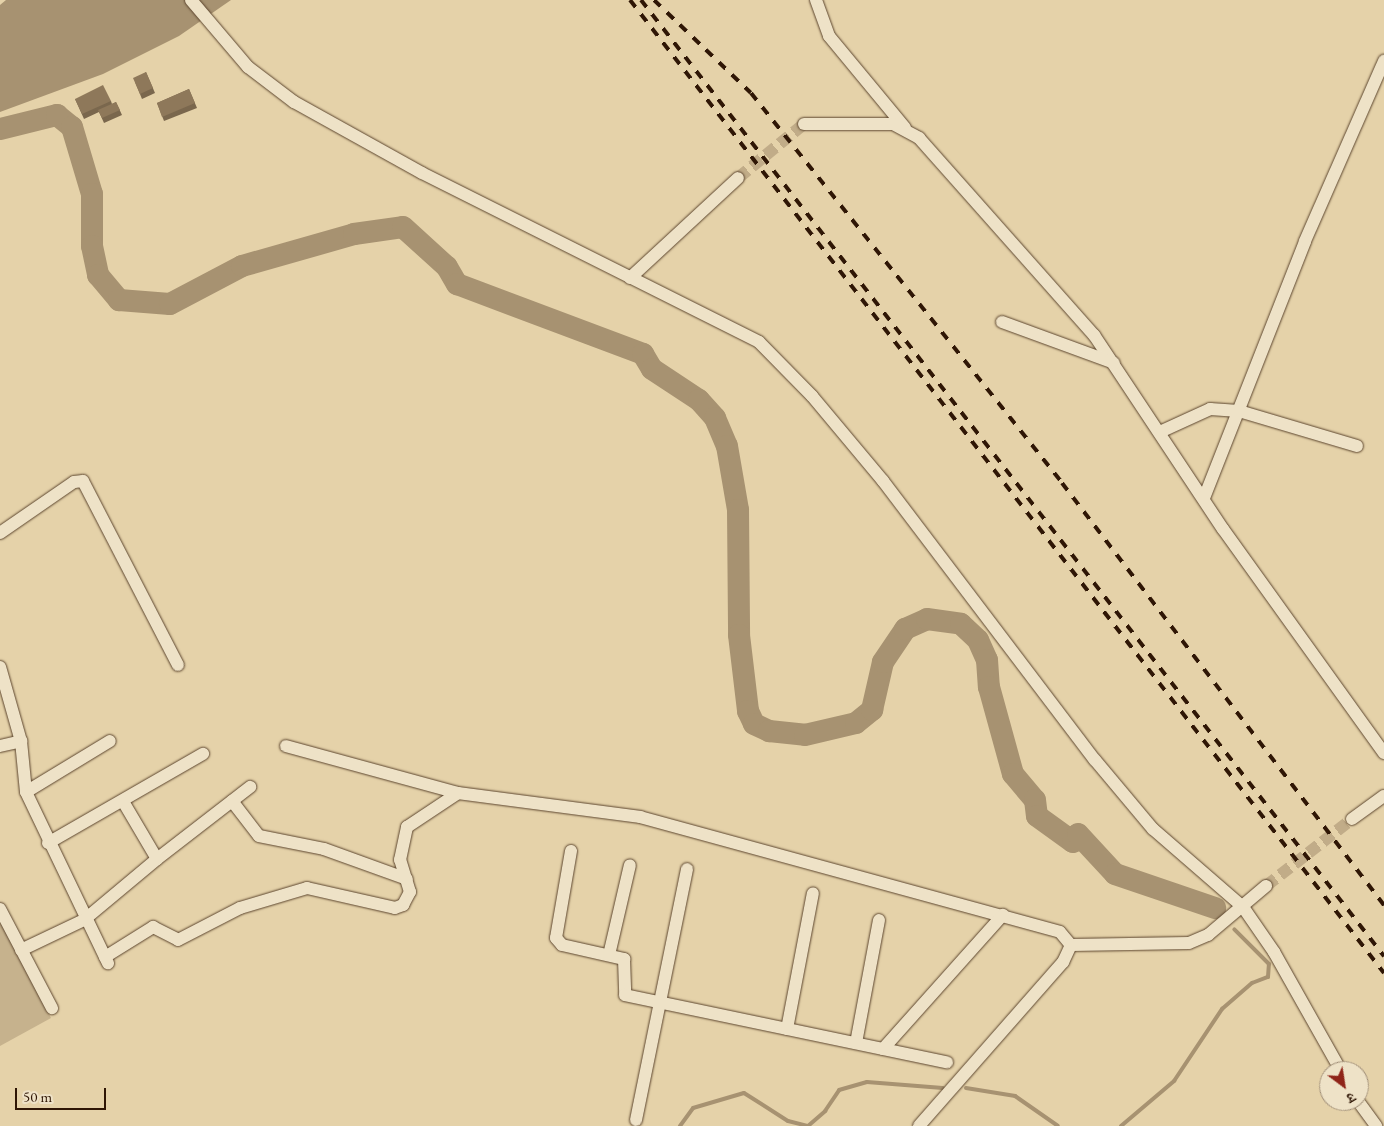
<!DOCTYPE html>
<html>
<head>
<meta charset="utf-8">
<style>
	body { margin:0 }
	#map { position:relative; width:1384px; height:1126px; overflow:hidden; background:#e5d2a9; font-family:"EB Garamond","Noto Serif Devanagari",serif }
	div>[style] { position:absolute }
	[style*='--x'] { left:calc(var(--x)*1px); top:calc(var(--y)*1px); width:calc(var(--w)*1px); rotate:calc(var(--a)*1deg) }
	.green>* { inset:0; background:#c6b28d }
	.water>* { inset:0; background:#a79271 }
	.stream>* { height:4px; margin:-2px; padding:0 2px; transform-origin:2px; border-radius:2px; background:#a79271 }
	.river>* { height:22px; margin:-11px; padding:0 11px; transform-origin:11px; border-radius:11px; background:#a79271 }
	.minor-tunnel>* { height:12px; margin-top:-6px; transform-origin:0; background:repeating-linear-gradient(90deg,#c1ac88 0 12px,transparent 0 18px) }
	.roads { filter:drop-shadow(0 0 1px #5c452e) drop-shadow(0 0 1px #5c452e) }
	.minor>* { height:12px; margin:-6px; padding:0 6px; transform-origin:6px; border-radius:6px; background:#eee2c7 }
	.rail>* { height:4px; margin-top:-2px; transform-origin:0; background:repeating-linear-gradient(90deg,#2f1605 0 9px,transparent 0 18px) }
	.wall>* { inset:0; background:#7a674d }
	.building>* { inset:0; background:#8e785a }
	span { translate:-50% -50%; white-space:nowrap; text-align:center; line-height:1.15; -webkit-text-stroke:4px #eee2c7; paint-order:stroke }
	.north { position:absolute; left:1319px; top:1061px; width:50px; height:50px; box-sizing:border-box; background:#eee2c7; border:1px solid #a29079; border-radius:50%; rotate:149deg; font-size:14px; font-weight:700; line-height:20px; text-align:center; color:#2f1605 }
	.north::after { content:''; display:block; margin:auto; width:18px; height:22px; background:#8f2418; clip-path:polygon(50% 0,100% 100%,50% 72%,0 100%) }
	.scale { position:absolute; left:15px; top:1088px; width:91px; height:22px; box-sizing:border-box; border:2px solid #2f1605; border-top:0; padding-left:6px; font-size:15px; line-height:18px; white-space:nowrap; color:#2f1605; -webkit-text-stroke:4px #eee2c7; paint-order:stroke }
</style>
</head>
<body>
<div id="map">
	<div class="green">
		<i style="clip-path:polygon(0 914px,51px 1018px,0 1046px)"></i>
	</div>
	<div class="water">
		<i style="clip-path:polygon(6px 0,231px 0,179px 36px,103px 74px,0 112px,0 5px)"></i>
	</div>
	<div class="stream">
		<i style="--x:966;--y:1088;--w:50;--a:9.3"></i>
		<i style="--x:1015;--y:1096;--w:52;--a:34.9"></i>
		<i style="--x:680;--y:1126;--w:22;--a:-54"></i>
		<i style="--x:693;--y:1108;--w:53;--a:-16.4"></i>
		<i style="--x:744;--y:1093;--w:52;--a:32.5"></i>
		<i style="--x:788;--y:1121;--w:21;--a:14"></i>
		<i style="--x:808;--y:1126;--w:23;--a:-41"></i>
		<i style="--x:825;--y:1111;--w:25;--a:-56"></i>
		<i style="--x:839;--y:1090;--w:29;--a:-16"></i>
		<i style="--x:867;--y:1082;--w:76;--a:4.5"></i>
		<i style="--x:1121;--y:1126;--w:70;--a:-40.3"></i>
		<i style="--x:1174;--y:1081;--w:87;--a:-56.3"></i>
		<i style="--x:1222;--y:1009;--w:40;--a:-41"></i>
		<i style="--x:1252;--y:983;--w:17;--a:-21"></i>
		<i style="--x:1268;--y:977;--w:13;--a:-86"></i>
		<i style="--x:1269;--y:964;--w:49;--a:-135"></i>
	</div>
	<div class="river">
		<i style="--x:0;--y:129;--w:59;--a:-13.8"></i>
		<i style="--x:57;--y:115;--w:19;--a:39"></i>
		<i style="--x:72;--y:127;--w:70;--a:73.4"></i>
		<i style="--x:92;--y:194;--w:52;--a:90"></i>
		<i style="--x:92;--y:246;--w:30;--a:78"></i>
		<i style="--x:98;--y:275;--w:33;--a:50"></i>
		<i style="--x:119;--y:300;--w:51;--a:4.5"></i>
		<i style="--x:170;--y:304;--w:81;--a:-27.8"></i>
		<i style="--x:242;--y:266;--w:116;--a:-15.9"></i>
		<i style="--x:354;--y:234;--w:49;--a:-8.1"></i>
		<i style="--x:403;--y:227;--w:59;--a:42.3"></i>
		<i style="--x:447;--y:267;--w:20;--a:60"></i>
		<i style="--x:457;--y:284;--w:199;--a:20.6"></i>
		<i style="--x:643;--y:354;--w:17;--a:59"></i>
		<i style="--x:652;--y:369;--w:56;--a:33.4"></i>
		<i style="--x:699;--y:400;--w:24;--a:48"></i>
		<i style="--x:715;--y:418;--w:30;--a:67"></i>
		<i style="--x:727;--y:446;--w:65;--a:80.2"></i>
		<i style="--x:738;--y:510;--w:125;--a:89.5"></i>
		<i style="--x:739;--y:635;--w:77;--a:83.2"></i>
		<i style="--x:748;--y:711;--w:14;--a:65"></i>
		<i style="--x:754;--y:724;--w:17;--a:25"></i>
		<i style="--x:769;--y:731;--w:36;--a:6"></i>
		<i style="--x:805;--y:735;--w:52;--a:-13.2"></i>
		<i style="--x:856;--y:723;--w:21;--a:-39"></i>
		<i style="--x:872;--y:710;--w:49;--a:-77.1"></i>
		<i style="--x:883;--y:662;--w:40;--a:-56"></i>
		<i style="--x:905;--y:629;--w:24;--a:-24"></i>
		<i style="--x:927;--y:619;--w:34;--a:8"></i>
		<i style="--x:961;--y:624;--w:23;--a:43"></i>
		<i style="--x:978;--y:640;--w:22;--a:66"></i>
		<i style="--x:987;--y:660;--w:27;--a:86"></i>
		<i style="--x:989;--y:687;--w:90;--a:74.6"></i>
		<i style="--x:1013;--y:774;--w:34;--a:50"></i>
		<i style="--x:1035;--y:800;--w:16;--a:83"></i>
		<i style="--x:1037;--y:816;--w:44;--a:35.8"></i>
		<i style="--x:1073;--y:842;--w:9;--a:-58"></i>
		<i style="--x:1078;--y:834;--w:54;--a:47.2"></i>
		<i style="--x:1115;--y:874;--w:106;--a:18.8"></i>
	</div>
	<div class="minor-tunnel">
		<i style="--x:738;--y:178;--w:85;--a:-39.3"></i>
		<i style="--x:1266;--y:886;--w:109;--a:-37.9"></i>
	</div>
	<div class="roads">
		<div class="minor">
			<i style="--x:191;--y:0;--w:88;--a:49.6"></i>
			<i style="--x:248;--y:67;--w:58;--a:37.3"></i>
			<i style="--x:294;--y:102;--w:146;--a:29"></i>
			<i style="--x:422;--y:173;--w:377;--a:26.6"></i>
			<i style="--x:759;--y:342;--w:76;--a:45.5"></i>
			<i style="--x:812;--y:396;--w:111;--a:50.1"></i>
			<i style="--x:883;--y:481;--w:350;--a:52.8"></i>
			<i style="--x:1095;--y:760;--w:90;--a:50"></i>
			<i style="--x:1153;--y:829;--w:119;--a:40.9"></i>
			<i style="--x:1243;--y:907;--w:55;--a:55.4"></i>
			<i style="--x:1274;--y:952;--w:137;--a:60.6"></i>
			<i style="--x:816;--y:0;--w:38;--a:70"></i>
			<i style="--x:829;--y:36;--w:119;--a:50.4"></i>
			<i style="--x:804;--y:124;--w:89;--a:0"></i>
			<i style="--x:893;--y:124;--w:30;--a:28"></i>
			<i style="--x:919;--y:138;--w:264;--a:48.4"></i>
			<i style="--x:1094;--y:335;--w:233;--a:56.4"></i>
			<i style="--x:1223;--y:529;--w:276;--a:54.3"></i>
			<i style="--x:630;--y:278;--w:147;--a:-42.8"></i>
			<i style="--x:1002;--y:322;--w:119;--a:20.1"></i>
			<i style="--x:1162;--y:431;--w:53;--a:-24.6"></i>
			<i style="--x:1210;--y:409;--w:29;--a:4"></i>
			<i style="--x:1239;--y:411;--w:123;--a:16.5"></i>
			<i style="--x:1204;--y:498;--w:276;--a:-68.5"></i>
			<i style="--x:1305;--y:241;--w:197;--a:-66.3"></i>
			<i style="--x:0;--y:533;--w:90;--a:-34.6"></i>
			<i style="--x:74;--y:482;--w:9;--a:-6"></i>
			<i style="--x:83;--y:481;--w:207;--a:62.7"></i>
			<i style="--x:0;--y:667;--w:77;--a:74.2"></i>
			<i style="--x:0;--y:746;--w:22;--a:-13"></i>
			<i style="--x:21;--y:741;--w:51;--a:84.4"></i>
			<i style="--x:26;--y:792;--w:190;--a:64.4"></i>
			<i style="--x:286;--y:746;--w:178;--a:15.3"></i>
			<i style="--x:458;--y:793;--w:184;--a:7.5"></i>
			<i style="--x:640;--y:817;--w:435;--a:15.3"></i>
			<i style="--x:1060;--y:932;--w:17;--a:50"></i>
			<i style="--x:1071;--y:945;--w:19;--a:115"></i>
			<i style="--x:1063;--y:962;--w:218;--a:131.3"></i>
			<i style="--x:26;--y:792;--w:98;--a:-31.3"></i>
			<i style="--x:232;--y:801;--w:44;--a:52.4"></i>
			<i style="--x:259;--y:836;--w:66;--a:11.3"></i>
			<i style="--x:324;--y:849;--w:88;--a:19.9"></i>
			<i style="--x:1352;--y:819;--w:39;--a:-36"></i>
			<i style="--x:48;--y:843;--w:179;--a:-29.9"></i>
			<i style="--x:571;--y:851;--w:88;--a:99.8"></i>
			<i style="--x:556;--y:938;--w:9;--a:49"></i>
			<i style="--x:562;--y:945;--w:64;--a:12.7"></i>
			<i style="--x:624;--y:959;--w:36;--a:88"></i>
			<i style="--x:625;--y:995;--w:329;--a:11.8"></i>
			<i style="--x:157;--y:859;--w:118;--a:-37.7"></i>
			<i style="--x:0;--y:909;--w:112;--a:62.3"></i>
			<i style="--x:1071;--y:945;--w:118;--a:-1"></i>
			<i style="--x:1189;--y:943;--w:21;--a:-23"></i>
			<i style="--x:1208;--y:935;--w:76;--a:-40.2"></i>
			<i style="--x:21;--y:950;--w:70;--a:-25.5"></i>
			<i style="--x:84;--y:920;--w:95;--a:-39.9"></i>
			<i style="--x:157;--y:859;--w:65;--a:-120.5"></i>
			<i style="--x:609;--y:955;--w:92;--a:-76.9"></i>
			<i style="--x:105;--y:957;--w:57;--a:-32"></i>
			<i style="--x:153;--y:927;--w:28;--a:27"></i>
			<i style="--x:178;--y:940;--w:70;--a:-27.3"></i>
			<i style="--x:240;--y:908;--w:70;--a:-16.6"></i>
			<i style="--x:307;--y:888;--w:90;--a:12.8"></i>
			<i style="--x:395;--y:908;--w:9;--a:-21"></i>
			<i style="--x:403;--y:905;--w:15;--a:-62"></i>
			<i style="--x:410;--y:892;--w:34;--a:-107"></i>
			<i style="--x:400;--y:860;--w:34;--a:-78"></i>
			<i style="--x:407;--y:827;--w:61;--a:-33.7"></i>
			<i style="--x:787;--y:1029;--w:138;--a:-79.2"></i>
			<i style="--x:856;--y:1043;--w:125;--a:-79.4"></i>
			<i style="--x:883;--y:1049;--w:180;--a:-48.2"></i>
			<i style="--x:1358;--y:1101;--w:31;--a:54"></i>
			<i style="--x:636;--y:1120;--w:256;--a:-78.5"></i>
		</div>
	</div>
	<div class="rail">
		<i style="--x:630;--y:0;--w:1231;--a:52.23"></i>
		<i style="--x:641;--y:0;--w:1211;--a:52.15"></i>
		<i style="--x:654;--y:0;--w:134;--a:43.8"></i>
		<i style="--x:751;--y:93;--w:499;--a:51.4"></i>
		<i style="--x:1062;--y:483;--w:531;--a:52.66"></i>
	</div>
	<div class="wall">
		<i style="clip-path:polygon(146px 72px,155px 93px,142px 99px,135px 82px)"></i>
		<i style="clip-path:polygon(189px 89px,197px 108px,164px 121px,157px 103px)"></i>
		<i style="clip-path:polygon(75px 99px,111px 101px,112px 104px,116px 102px,122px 115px,104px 123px,99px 112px,84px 119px)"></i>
	</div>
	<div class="building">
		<i style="clip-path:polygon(146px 72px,153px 88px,140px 94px,133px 78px)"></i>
		<i style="clip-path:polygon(103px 85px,111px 101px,82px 114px,75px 99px)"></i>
		<i style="clip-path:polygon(189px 89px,195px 103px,162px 117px,157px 103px)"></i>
		<i style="clip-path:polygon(116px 102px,120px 110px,102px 118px,98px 110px)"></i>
	</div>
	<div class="north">उ</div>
	<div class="scale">50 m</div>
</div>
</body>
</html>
